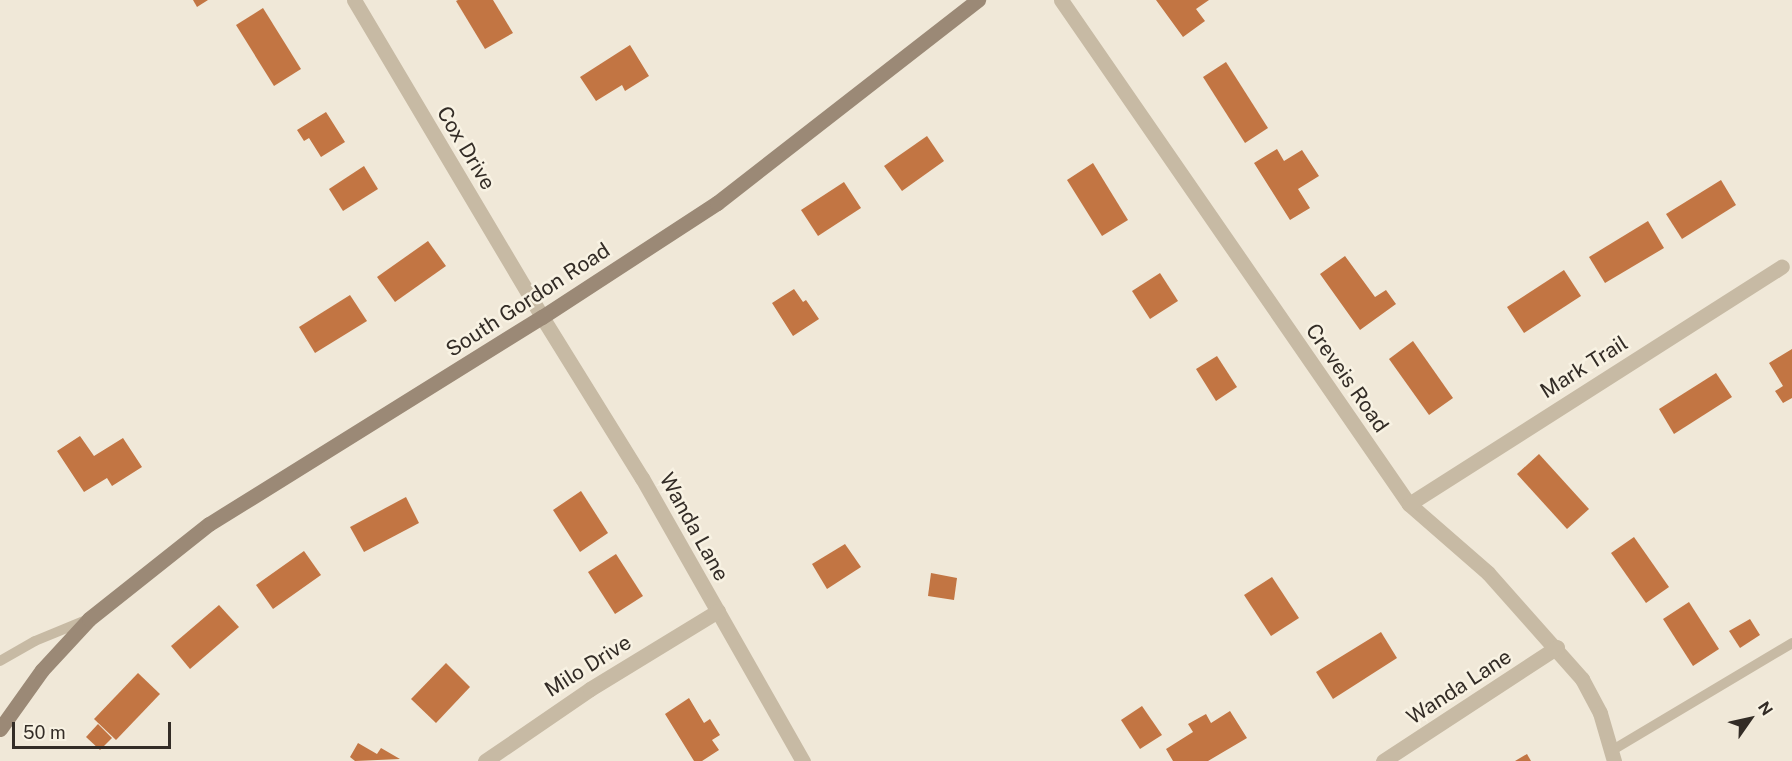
<!DOCTYPE html>
<html>
<head>
<meta charset="utf-8">
<style>
	body { margin:0 }
	#map { position:relative; width:1792px; height:761px; overflow:hidden; background:#f0e8d8; font-family:"Public Sans",sans-serif }
	div>[style] { position:absolute }
	[style*='--x'] { left:calc(var(--x)*1px); top:calc(var(--y)*1px); width:calc(var(--w)*1px); rotate:calc(var(--a)*1deg) }
	.building>* { inset:0; background:#c27543 }
	.lane>* { height:10px; margin:-5px; padding:0 5px; transform-origin:5px; border-radius:5px; background:#c7baa4 }
	.street>* { height:15px; margin:-7.5px; padding:0 7.5px; transform-origin:7.5px; border-radius:7.5px; background:#c7baa4 }
	.secondary>* { height:15px; margin:-7.5px; padding:0 7.5px; transform-origin:7.5px; border-radius:7.5px; background:#9b8976 }
	span { translate:-50% -50%; white-space:nowrap; text-align:center; line-height:1.15; -webkit-text-stroke:5px #f8f2e3; paint-order:stroke }
	.street-label { font-size:21px; color:#332c26 }
	.north { position:absolute; left:1720px; top:689px; width:60px; height:60px; -webkit-text-stroke:4px #f8f2e3; paint-order:stroke; rotate:56deg; font-size:16px; font-weight:700; line-height:24px; text-align:center; color:#332c26 }
	.north::after { content:''; display:block; margin:auto; width:21px; height:27px; background:#332c26; clip-path:polygon(50% 0,100% 100%,50% 72%,0 100%) }
	.scale { position:absolute; left:12px; top:722px; width:159px; height:27px; box-sizing:border-box; border:3px solid #332c26; border-top:0; padding-left:8px; font-size:18px; line-height:21px; white-space:nowrap; color:#332c26; -webkit-text-stroke:4px #f8f2e3; paint-order:stroke }
</style>
</head>
<body>
<div id="map">
	<div class="building">
		<i style="clip-path:polygon(193px 0,208px 0,197px 7px)"></i>
		<i style="clip-path:polygon(458px 0,493px 0,513px 33px,485px 49px,456px 1px)"></i>
		<i style="clip-path:polygon(1156px 0,1209px 0,1196px 9px,1205px 21px,1183px 37px)"></i>
		<i style="clip-path:polygon(263px 8px,301px 69px,274px 86px,236px 25px)"></i>
		<i style="clip-path:polygon(630px 45px,649px 76px,625px 91px,622px 85px,596px 101px,580px 77px)"></i>
		<i style="clip-path:polygon(1226px 62px,1268px 128px,1245px 143px,1203px 77px)"></i>
		<i style="clip-path:polygon(326px 112px,345px 142px,321px 157px,309px 138px,304px 141px,297px 130px)"></i>
		<i style="clip-path:polygon(927px 136px,944px 161px,902px 191px,884px 166px)"></i>
		<i style="clip-path:polygon(1277px 149px,1284px 161px,1302px 150px,1319px 176px,1298px 189px,1310px 208px,1290px 220px,1254px 163px)"></i>
		<i style="clip-path:polygon(1093px 163px,1128px 220px,1102px 236px,1067px 180px)"></i>
		<i style="clip-path:polygon(364px 166px,378px 189px,343px 211px,329px 189px)"></i>
		<i style="clip-path:polygon(1721px 180px,1736px 205px,1682px 239px,1666px 214px)"></i>
		<i style="clip-path:polygon(844px 182px,861px 208px,818px 236px,801px 210px)"></i>
		<i style="clip-path:polygon(1648px 221px,1664px 248px,1605px 283px,1589px 257px)"></i>
		<i style="clip-path:polygon(428px 241px,446px 266px,395px 302px,377px 277px)"></i>
		<i style="clip-path:polygon(1345px 256px,1375px 297px,1386px 290px,1396px 304px,1360px 330px,1320px 274px)"></i>
		<i style="clip-path:polygon(1564px 270px,1581px 296px,1524px 333px,1507px 307px)"></i>
		<i style="clip-path:polygon(1160px 273px,1178px 301px,1150px 319px,1132px 291px)"></i>
		<i style="clip-path:polygon(794px 289px,803px 302px,806px 300px,819px 319px,793px 336px,772px 303px)"></i>
		<i style="clip-path:polygon(350px 295px,367px 321px,315px 353px,299px 327px)"></i>
		<i style="clip-path:polygon(1413px 341px,1453px 398px,1429px 415px,1389px 359px)"></i>
		<i style="clip-path:polygon(1792px 349px,1792px 398px,1783px 403px,1775px 391px,1783px 386px,1769px 363px)"></i>
		<i style="clip-path:polygon(1217px 356px,1237px 387px,1216px 401px,1196px 369px)"></i>
		<i style="clip-path:polygon(1716px 373px,1732px 397px,1674px 434px,1659px 409px)"></i>
		<i style="clip-path:polygon(80px 436px,94px 456px,123px 438px,142px 467px,112px 486px,107px 478px,84px 492px,57px 451px)"></i>
		<i style="clip-path:polygon(1539px 454px,1589px 509px,1567px 529px,1517px 474px)"></i>
		<i style="clip-path:polygon(581px 491px,608px 533px,580px 552px,553px 510px)"></i>
		<i style="clip-path:polygon(406px 497px,419px 523px,364px 552px,350px 527px)"></i>
		<i style="clip-path:polygon(1634px 537px,1669px 587px,1646px 603px,1611px 553px)"></i>
		<i style="clip-path:polygon(845px 544px,861px 567px,827px 589px,812px 564px)"></i>
		<i style="clip-path:polygon(304px 551px,321px 575px,273px 609px,256px 585px)"></i>
		<i style="clip-path:polygon(616px 554px,643px 596px,615px 614px,588px 572px)"></i>
		<i style="clip-path:polygon(931px 573px,957px 578px,954px 600px,928px 596px)"></i>
		<i style="clip-path:polygon(1272px 577px,1299px 618px,1271px 636px,1244px 595px)"></i>
		<i style="clip-path:polygon(1689px 602px,1719px 649px,1693px 666px,1663px 619px)"></i>
		<i style="clip-path:polygon(219px 605px,239px 627px,190px 669px,171px 646px)"></i>
		<i style="clip-path:polygon(1750px 619px,1760px 635px,1740px 648px,1729px 631px)"></i>
		<i style="clip-path:polygon(1381px 632px,1397px 658px,1333px 699px,1316px 672px)"></i>
		<i style="clip-path:polygon(446px 663px,470px 687px,436px 723px,411px 699px)"></i>
		<i style="clip-path:polygon(138px 673px,160px 694px,116px 740px,94px 719px)"></i>
		<i style="clip-path:polygon(689px 698px,704px 723px,710px 719px,720px 735px,712px 740px,719px 750px,702px 761px,694px 761px,665px 714px)"></i>
		<i style="clip-path:polygon(1142px 706px,1162px 735px,1140px 749px,1121px 720px)"></i>
		<i style="clip-path:polygon(1230px 711px,1247px 738px,1208px 761px,1173px 761px,1166px 749px,1193px 732px,1188px 724px,1206px 714px,1211px 723px)"></i>
		<i style="clip-path:polygon(98px 724px,112px 738px,100px 750px,86px 737px)"></i>
		<i style="clip-path:polygon(358px 743px,377px 754px,381px 748px,400px 759px,355px 761px,350px 757px)"></i>
		<i style="clip-path:polygon(1527px 754px,1531px 761px,1515px 761px)"></i>
	</div>
	<div class="lane">
		<i style="--x:0;--y:661;--w:40;--a:-29.7"></i>
		<i style="--x:35;--y:641;--w:55;--a:-22.4"></i>
		<i style="--x:1611;--y:751;--w:211;--a:-30.8"></i>
	</div>
	<div class="street">
		<i style="--x:354;--y:0;--w:369;--a:59.3"></i>
		<i style="--x:542;--y:317;--w:190;--a:58.2"></i>
		<i style="--x:642;--y:478;--w:326;--a:60.4"></i>
		<i style="--x:1061;--y:0;--w:612;--a:55.38"></i>
		<i style="--x:1409;--y:504;--w:105;--a:41.1"></i>
		<i style="--x:1488;--y:573;--w:142;--a:48.4"></i>
		<i style="--x:1582;--y:679;--w:38;--a:62"></i>
		<i style="--x:1600;--y:713;--w:50;--a:73.7"></i>
		<i style="--x:1409;--y:504;--w:442;--a:-32.5"></i>
		<i style="--x:485;--y:761;--w:127;--a:-34.4"></i>
		<i style="--x:590;--y:689;--w:150;--a:-31.4"></i>
		<i style="--x:1383;--y:761;--w:208;--a:-33.2"></i>
	</div>
	<div class="secondary">
		<i style="--x:0;--y:729;--w:72;--a:-54.6"></i>
		<i style="--x:42;--y:670;--w:69;--a:-47.3"></i>
		<i style="--x:89;--y:619;--w:153;--a:-38.4"></i>
		<i style="--x:209;--y:524;--w:392;--a:-31.9"></i>
		<i style="--x:542;--y:317;--w:209;--a:-33.1"></i>
		<i style="--x:717;--y:203;--w:331;--a:-37.9"></i>
	</div>
	<div class="street-label">
		<span style="left:466px;top:148px;rotate:59deg">Cox Drive</span>
		<span style="left:528px;top:300px;rotate:-33deg">South Gordon Road</span>
		<span style="left:1584px;top:367px;rotate:-32deg">Mark Trail</span>
		<span style="left:1347px;top:378px;rotate:55deg">Creveis Road</span>
		<span style="left:694px;top:527px;rotate:61deg">Wanda Lane</span>
		<span style="left:588px;top:666px;rotate:-32deg">Milo Drive</span>
		<span style="left:1459px;top:687px;rotate:-33deg">Wanda Lane</span>
	</div>
	<div class="north">N</div>
	<div class="scale">50 m</div>
</div>
</body>
</html>
